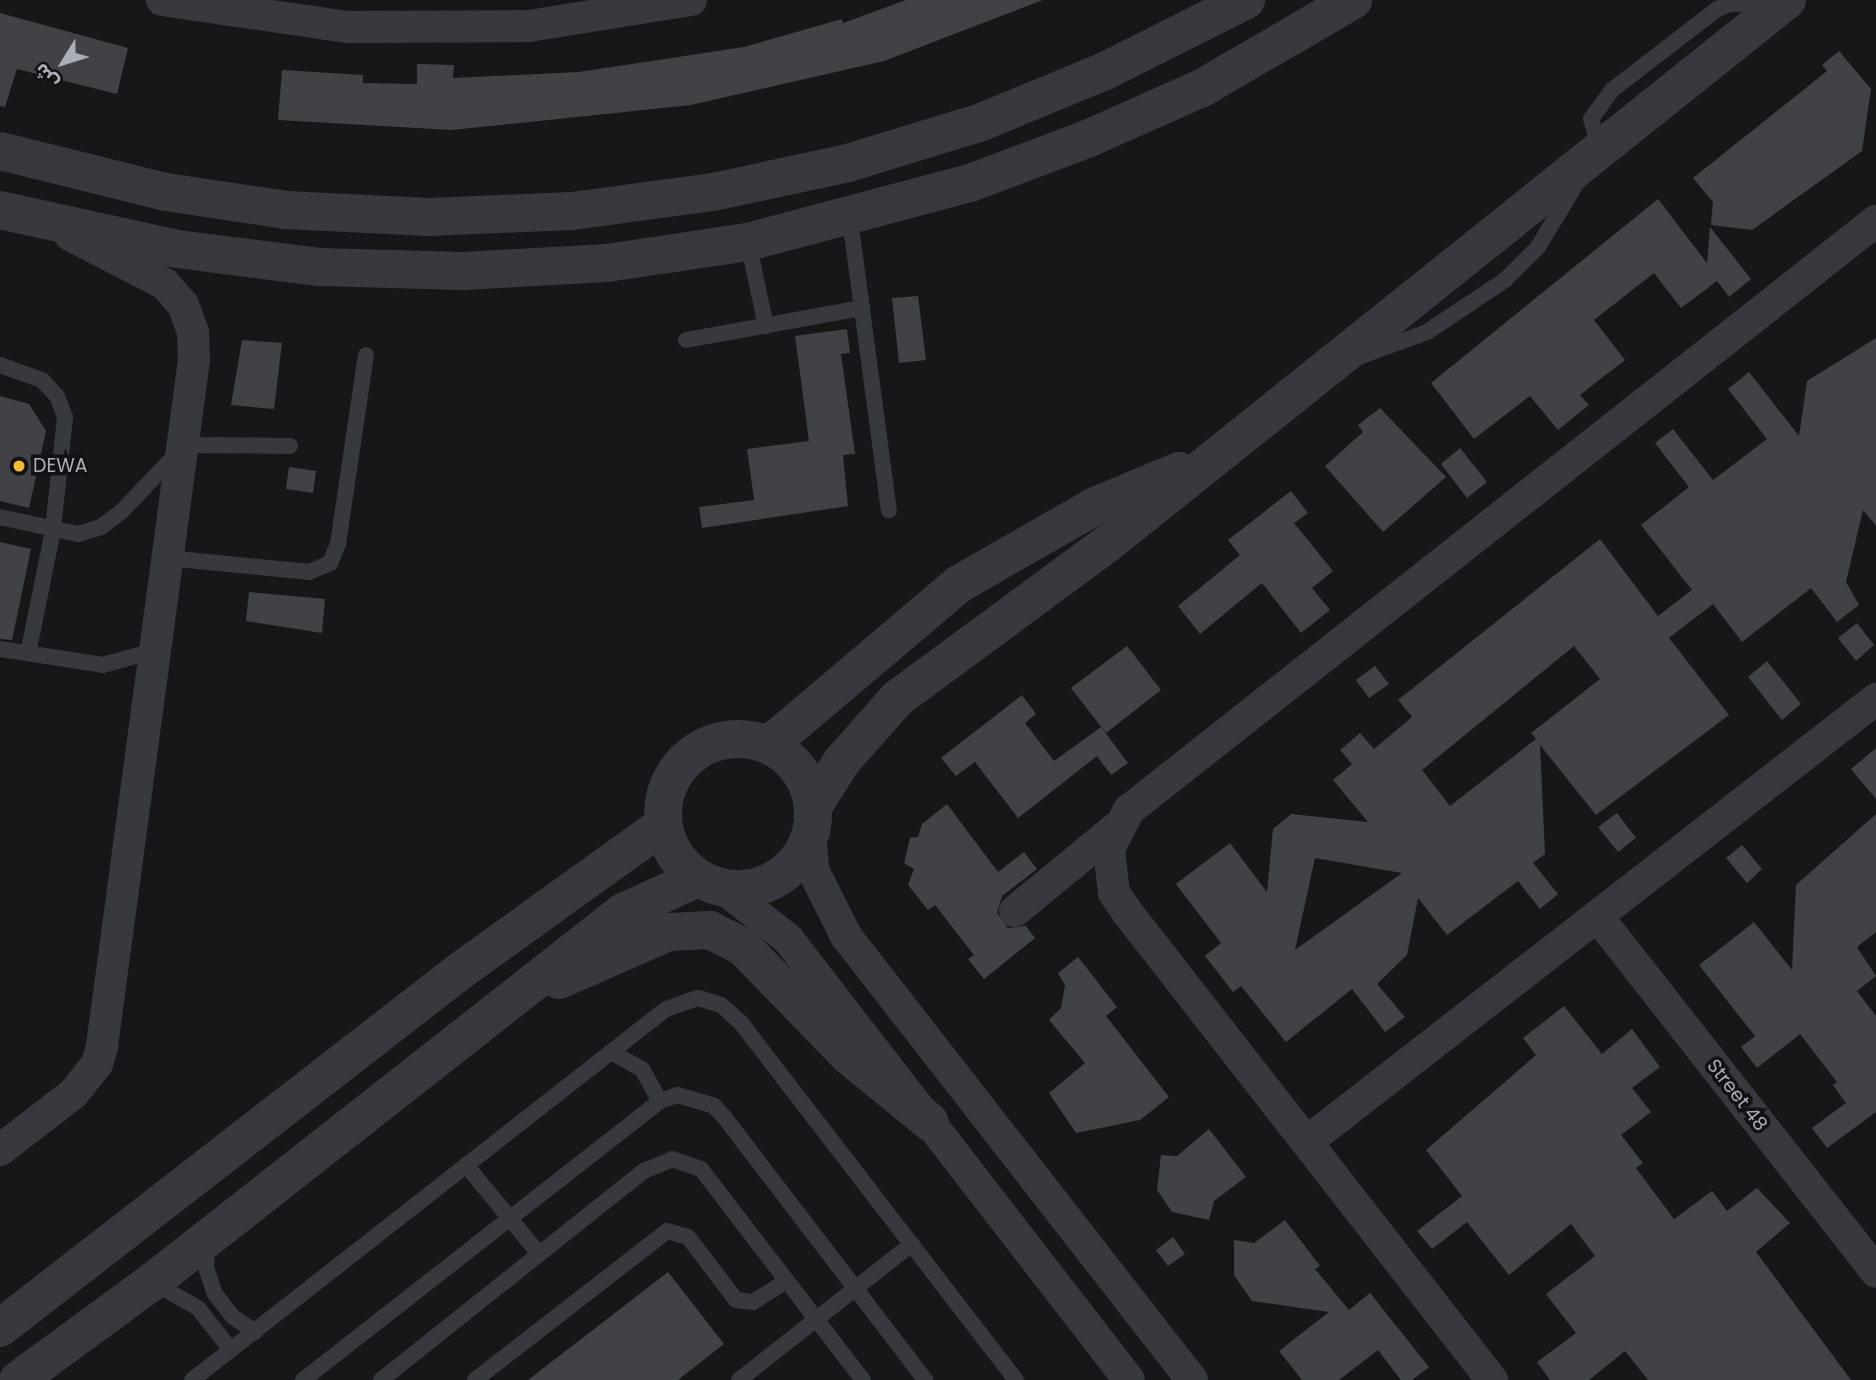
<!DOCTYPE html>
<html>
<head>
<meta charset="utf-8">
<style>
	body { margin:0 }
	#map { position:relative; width:1876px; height:1380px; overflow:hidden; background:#171719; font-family:Poppins,"Noto Sans Arabic",sans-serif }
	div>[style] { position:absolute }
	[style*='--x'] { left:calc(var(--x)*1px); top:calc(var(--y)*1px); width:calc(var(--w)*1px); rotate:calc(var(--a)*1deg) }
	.building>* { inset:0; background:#414246 }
	.service>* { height:16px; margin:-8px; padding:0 8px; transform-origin:8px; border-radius:8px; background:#38393f }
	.minor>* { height:32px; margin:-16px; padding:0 16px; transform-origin:16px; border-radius:16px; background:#38393f }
	.tertiary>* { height:38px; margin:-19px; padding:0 19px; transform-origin:19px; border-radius:19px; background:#38393f }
	.tertiary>.ring { margin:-19px; padding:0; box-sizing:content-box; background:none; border:38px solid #38393f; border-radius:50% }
	.dots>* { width:19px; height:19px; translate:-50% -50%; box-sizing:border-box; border:4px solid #121215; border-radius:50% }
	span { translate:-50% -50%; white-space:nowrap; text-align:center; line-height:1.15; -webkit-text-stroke:7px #121215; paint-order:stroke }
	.poi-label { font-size:19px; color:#a9aeb9 }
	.left { translate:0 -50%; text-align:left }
	.street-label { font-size:19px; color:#a9aeb9 }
	.north { position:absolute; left:28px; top:28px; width:70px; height:70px; -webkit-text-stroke:5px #121215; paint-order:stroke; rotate:232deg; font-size:19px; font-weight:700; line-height:28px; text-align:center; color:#a9aeb9 }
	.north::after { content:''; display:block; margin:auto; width:24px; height:32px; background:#a9aeb9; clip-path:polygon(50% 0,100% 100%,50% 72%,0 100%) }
</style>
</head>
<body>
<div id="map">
	<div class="building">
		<i style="clip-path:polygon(906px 0,1043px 0,884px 61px,691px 105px,452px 130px,278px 120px,282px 70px,363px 75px,363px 83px,417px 84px,417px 64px,454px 65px,453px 78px,579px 72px,744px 47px,842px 19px,843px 23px)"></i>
		<i style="clip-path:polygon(0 13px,128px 48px,117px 94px,17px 69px,5px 107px,0 106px)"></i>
		<i style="clip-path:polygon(1839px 51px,1871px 89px,1862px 151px,1752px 230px,1711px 225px,1713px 202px,1693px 178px,1827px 71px,1822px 65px)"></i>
		<i style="clip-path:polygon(1658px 199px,1707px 263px,1710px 227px,1751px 279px,1729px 297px,1717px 281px,1681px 308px,1654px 273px,1594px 320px,1625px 360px,1580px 395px,1589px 405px,1558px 430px,1530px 396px,1474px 439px,1431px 383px)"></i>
		<i style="clip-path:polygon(918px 296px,926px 360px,899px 363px,892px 298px)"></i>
		<i style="clip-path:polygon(847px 329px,850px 353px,841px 354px,855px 454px,843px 455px,848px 506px,702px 528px,699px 507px,754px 500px,747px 449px,809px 441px,795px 336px)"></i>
		<i style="clip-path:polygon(evenodd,1876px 338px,1876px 526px,1863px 510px,1846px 582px,1859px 605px,1837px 622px,1811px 588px,1742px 642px,1713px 604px,1669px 638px,1729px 715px,1596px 815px,1540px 745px,1545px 854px,1533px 863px,1558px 894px,1540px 909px,1518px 881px,1447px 935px,1418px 898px,1407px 955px,1377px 984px,1405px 1017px,1385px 1032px,1352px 989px,1286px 1042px,1241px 986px,1233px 992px,1205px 956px,1221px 943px,1176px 884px,1230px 843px,1267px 892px,1273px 829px,1291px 814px,1368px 822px,1333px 780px,1352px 764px,1340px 750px,1360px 733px,1374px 749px,1412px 717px,1398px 700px,1600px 539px,1658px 616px,1692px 590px,1641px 525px,1689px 487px,1655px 443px,1673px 429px,1713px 480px,1767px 439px,1728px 389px,1749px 372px,1799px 436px,1807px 381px,1876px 338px,1574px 646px,1600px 679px,1531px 733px,1536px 739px,1450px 806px,1422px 770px,1574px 646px,1876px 338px,1315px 858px,1402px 873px,1295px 950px,1315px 858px)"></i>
		<i style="clip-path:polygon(242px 340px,282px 343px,274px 409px,231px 405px)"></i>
		<i style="clip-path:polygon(0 396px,29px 404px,46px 431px,29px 508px,0 501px)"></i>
		<i style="clip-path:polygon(1380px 408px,1446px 477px,1383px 532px,1325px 466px,1363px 432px,1358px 425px)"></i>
		<i style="clip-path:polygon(1460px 448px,1487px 482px,1467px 498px,1441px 464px)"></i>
		<i style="clip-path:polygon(289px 467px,316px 471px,313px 493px,286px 489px)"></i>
		<i style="clip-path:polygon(1291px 491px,1308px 513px,1294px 523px,1333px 571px,1312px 588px,1330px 610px,1301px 633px,1262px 583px,1200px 634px,1178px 606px,1240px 555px,1228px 540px)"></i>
		<i style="clip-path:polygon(0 542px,31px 549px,12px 640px,0 639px)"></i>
		<i style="clip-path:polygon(249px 592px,325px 599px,322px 633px,246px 621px)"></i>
		<i style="clip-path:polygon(1857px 623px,1874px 645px,1856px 661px,1838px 638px)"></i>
		<i style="clip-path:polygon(1127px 646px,1161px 690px,1106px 733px,1071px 688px)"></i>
		<i style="clip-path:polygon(1767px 661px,1801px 704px,1782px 720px,1748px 677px)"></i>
		<i style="clip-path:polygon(1375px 666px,1389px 684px,1369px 698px,1356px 680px)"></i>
		<i style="clip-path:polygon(1022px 695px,1036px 714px,1025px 723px,1054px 761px,1101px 727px,1128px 763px,1111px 775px,1097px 756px,1018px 818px,975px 762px,956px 776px,941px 758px)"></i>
		<i style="clip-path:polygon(1876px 748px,1876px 799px,1851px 769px)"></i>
		<i style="clip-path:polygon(947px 804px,998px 872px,1024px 852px,1037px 869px,1002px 896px,997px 913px,1008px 928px,1026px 926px,1035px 938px,984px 979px,968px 959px,974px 955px,935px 905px,928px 910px,908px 885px,914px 869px,904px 863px,910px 838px,918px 837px,922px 824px)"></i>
		<i style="clip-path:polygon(1617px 813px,1636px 838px,1618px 852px,1598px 827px)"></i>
		<i style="clip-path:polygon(1876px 814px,1876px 932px,1857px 947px,1876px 976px,1857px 991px,1876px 1016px,1876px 1112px,1827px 1148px,1812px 1128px,1846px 1103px,1833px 1085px,1837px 1082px,1800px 1034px,1757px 1068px,1741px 1047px,1755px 1036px,1699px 965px,1754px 922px,1792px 970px,1796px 885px)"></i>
		<i style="clip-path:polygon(1742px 845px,1762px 869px,1747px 883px,1726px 858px)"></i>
		<i style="clip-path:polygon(1078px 957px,1117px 1007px,1106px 1016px,1169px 1097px,1140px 1120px,1076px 1133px,1049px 1093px,1085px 1063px,1049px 1020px,1061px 1008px,1065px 985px,1058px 973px)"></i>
		<i style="clip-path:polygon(1564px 1006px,1602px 1054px,1632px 1029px,1660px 1067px,1632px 1088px,1651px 1112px,1621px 1135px,1643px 1163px,1636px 1168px,1674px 1219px,1712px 1191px,1727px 1211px,1757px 1188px,1790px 1223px,1756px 1252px,1851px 1380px,1648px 1380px,1625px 1351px,1589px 1380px,1550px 1380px,1537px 1362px,1576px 1333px,1546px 1294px,1595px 1256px,1571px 1224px,1509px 1275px,1467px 1222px,1432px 1249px,1417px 1231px,1462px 1196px,1426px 1150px,1536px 1055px,1523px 1038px)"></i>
		<i style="clip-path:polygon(1209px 1129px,1246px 1177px,1214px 1201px,1209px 1220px,1172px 1212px,1157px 1190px,1161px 1155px,1177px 1156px)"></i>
		<i style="clip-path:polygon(1285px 1220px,1320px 1266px,1315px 1269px,1349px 1310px,1370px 1293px,1429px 1367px,1412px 1380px,1401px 1380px,1378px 1350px,1339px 1380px,1302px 1380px,1279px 1351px,1329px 1312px,1252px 1301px,1234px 1275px,1234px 1240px,1254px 1243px)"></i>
		<i style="clip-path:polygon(1173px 1237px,1185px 1254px,1168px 1266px,1156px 1250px)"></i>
		<i style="clip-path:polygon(668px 1272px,724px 1344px,678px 1380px,528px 1380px)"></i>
	</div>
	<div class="service">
		<i style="--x:1600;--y:150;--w:32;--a:-106"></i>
		<i style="--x:1591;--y:119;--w:36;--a:-54"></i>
		<i style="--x:1612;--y:90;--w:133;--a:-37.6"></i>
		<i style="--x:1717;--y:9;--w:14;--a:-21"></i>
		<i style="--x:1730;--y:4;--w:43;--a:0"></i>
		<i style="--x:850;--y:219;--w:294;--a:82.4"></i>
		<i style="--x:748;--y:242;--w:86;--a:77.9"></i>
		<i style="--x:686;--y:340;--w:179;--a:-10.3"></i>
		<i style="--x:1358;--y:357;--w:73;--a:-19.9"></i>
		<i style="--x:1427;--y:332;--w:94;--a:-33.7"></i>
		<i style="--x:1505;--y:280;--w:47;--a:-45"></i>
		<i style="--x:1538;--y:247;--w:77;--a:-58.8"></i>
		<i style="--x:0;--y:365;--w:45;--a:19.7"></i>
		<i style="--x:42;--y:380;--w:22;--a:47"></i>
		<i style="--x:57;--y:396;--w:22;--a:69"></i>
		<i style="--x:65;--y:417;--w:114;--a:96.1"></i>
		<i style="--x:53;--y:530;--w:126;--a:101.4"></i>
		<i style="--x:0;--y:517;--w:80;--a:12.3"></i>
		<i style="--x:78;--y:534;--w:24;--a:-17"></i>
		<i style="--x:101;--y:527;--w:25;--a:-37"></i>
		<i style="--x:121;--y:512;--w:93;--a:-46.3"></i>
		<i style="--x:185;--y:445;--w:105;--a:0.5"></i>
		<i style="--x:167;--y:558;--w:143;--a:5.6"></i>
		<i style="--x:309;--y:572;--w:23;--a:-23"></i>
		<i style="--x:330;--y:563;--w:21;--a:-67"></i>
		<i style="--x:338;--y:544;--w:191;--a:-81.6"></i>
		<i style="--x:0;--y:649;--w:104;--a:8.8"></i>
		<i style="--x:103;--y:665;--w:52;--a:-15.6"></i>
		<i style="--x:611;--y:1052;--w:35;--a:29"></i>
		<i style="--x:642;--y:1069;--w:37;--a:61"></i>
		<i style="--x:466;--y:1165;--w:115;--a:50.6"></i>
		<i style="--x:207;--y:1242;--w:25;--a:92"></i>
		<i style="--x:206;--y:1267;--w:28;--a:72"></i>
		<i style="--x:215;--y:1294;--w:28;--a:52"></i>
		<i style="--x:232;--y:1316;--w:28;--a:35"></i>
		<i style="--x:154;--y:1283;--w:51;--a:29.6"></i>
		<i style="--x:198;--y:1308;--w:53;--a:51.8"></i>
		<i style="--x:192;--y:1380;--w:602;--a:-38.05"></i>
		<i style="--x:666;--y:1009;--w:34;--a:-19"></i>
		<i style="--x:698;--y:998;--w:24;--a:17"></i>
		<i style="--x:721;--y:1005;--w:27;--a:42"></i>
		<i style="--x:741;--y:1023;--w:451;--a:52.4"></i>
		<i style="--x:303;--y:1380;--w:453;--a:-38"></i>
		<i style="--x:660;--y:1101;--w:18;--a:-19"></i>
		<i style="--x:677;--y:1095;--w:37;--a:16"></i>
		<i style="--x:713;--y:1105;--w:18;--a:47"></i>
		<i style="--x:725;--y:1118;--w:330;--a:52.6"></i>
		<i style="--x:381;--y:1380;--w:336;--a:-38.5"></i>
		<i style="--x:644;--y:1171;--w:30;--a:-23"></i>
		<i style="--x:672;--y:1159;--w:31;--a:19"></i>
		<i style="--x:701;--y:1169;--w:266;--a:52.5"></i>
		<i style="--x:475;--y:1380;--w:243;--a:-37.8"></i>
		<i style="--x:667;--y:1231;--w:22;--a:16"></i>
		<i style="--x:688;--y:1237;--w:79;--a:52.7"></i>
		<i style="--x:736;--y:1300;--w:17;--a:7"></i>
		<i style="--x:753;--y:1302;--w:40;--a:-32"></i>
		<i style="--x:739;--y:1380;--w:220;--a:-38.2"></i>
	</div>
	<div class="minor">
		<i style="--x:162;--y:0;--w:188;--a:8.3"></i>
		<i style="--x:348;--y:27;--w:181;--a:-0.3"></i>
		<i style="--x:529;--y:26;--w:164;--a:-9.1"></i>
		<i style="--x:810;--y:836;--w:36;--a:84"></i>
		<i style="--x:814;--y:872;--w:72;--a:63.4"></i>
		<i style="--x:846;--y:936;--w:563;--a:52.07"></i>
		<i style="--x:723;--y:888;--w:83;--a:38.1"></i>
		<i style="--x:788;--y:939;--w:557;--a:52.29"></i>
		<i style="--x:1015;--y:911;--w:131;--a:-39.4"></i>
		<i style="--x:1598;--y:917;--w:451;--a:51.9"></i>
		<i style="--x:1308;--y:1141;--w:720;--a:-37.89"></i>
		<i style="--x:0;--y:1150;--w:93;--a:-37.6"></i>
		<i style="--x:74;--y:1093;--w:37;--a:-52"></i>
		<i style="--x:97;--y:1064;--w:19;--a:-74"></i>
		<i style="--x:102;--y:1046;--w:692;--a:-82.36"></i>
		<i style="--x:194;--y:360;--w:28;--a:-92"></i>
		<i style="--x:193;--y:332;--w:29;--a:-110"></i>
		<i style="--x:183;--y:305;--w:28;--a:-131"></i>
		<i style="--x:165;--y:284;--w:107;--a:-152.7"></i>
		<i style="--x:1492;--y:1380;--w:594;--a:-127.95"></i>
		<i style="--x:1127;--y:912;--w:23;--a:-124"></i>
		<i style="--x:1114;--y:893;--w:44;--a:-96.5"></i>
		<i style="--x:1109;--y:849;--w:44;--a:-62.9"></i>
		<i style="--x:1129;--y:810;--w:951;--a:-38.26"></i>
	</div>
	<div class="tertiary">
		<i style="--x:0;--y:151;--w:171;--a:13.9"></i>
		<i style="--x:166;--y:192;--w:121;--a:8.5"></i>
		<i style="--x:286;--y:210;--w:143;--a:2.8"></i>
		<i style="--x:429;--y:217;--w:143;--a:-2.4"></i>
		<i style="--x:572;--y:211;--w:142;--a:-7.7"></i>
		<i style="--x:713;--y:192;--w:138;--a:-12.1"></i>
		<i style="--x:848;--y:163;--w:137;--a:-17"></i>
		<i style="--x:979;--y:123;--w:136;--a:-22.4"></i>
		<i style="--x:1105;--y:71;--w:158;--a:-26.7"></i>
		<i style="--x:0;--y:210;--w:181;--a:12.4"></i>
		<i style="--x:177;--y:249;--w:144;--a:7.2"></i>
		<i style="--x:320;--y:267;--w:143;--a:1.6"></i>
		<i style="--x:463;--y:271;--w:144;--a:-3.2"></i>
		<i style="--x:607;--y:263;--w:143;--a:-8.5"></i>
		<i style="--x:748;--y:242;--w:230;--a:-14.9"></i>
		<i style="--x:970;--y:183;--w:125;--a:-20.6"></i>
		<i style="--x:1087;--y:139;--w:126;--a:-23.9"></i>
		<i style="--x:1202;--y:88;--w:175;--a:-30.2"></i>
		<i class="ring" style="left:663px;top:739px;width:112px;height:112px"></i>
		<i style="--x:769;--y:745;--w:249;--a:-40.3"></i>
		<i style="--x:959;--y:584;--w:157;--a:-29.8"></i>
		<i style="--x:1095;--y:506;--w:91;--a:-22.6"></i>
		<i style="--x:813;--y:807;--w:54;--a:-57.8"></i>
		<i style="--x:842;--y:761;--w:84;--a:-48.4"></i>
		<i style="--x:898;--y:698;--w:260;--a:-36.4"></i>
		<i style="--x:1107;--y:544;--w:871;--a:-38.66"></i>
		<i style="--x:559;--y:980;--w:120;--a:-23.6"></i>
		<i style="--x:669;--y:932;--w:41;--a:-2.8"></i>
		<i style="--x:710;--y:930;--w:37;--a:27"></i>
		<i style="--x:743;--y:947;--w:152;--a:45.8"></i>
		<i style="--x:849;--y:1056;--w:104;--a:39.2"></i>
		<i style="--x:0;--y:1328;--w:582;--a:-37.81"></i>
		<i style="--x:460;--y:971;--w:249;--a:-35.7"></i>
		<i style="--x:18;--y:1380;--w:166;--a:-36.2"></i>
		<i style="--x:152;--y:1282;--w:599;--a:-38.15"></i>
		<i style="--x:623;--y:912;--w:82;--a:-24.4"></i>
	</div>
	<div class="dots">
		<i style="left:19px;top:466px;background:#f4ba35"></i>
	</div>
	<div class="poi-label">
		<span class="left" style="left:33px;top:466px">DEWA</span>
	</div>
	<div class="street-label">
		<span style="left:1737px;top:1095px;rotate:52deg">Street 48</span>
	</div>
	<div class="north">ش</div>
</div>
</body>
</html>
